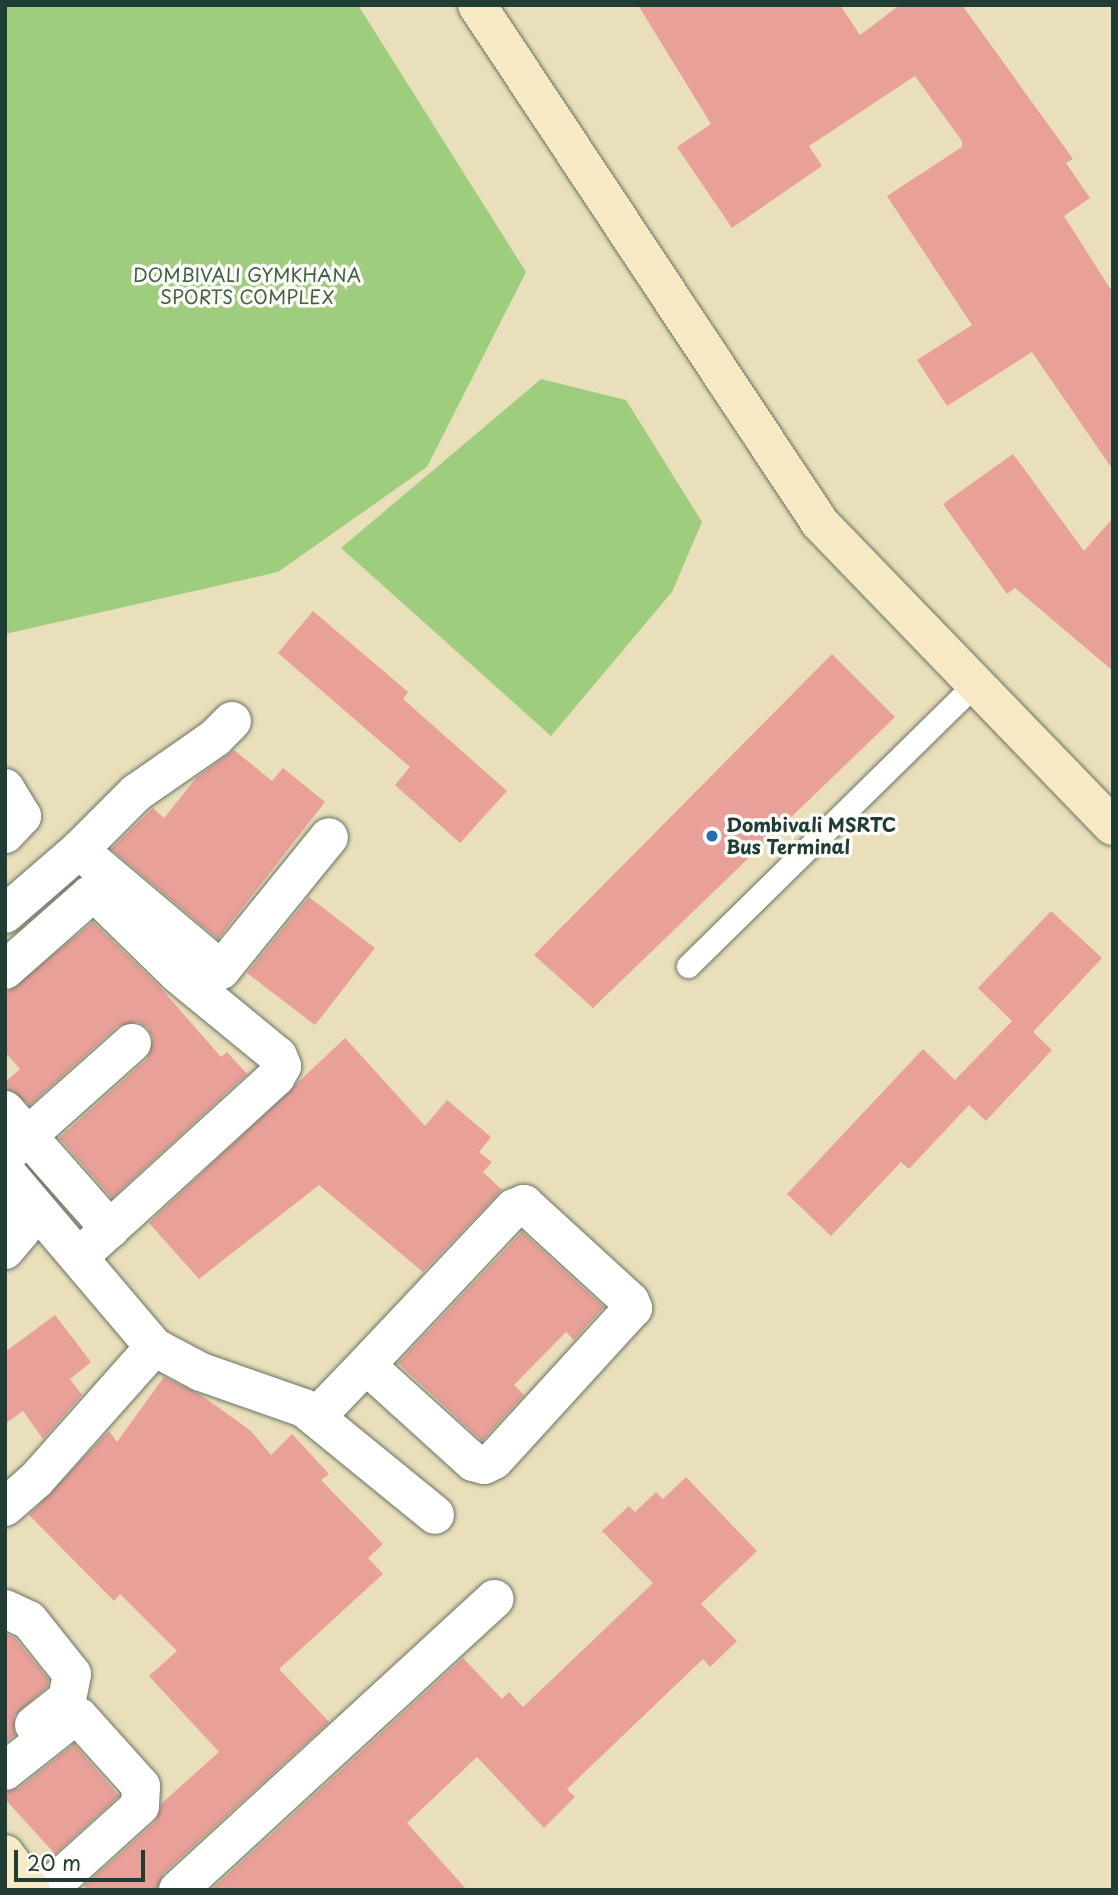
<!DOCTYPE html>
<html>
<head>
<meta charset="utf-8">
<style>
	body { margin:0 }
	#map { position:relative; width:1118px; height:1895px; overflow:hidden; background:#eadfbb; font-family:"Playpen Sans",sans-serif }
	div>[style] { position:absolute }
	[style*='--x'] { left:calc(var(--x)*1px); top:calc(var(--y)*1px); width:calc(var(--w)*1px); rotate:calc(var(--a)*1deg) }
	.green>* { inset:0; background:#9ece7d }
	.building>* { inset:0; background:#e8a099 }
	.roads { filter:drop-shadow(0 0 2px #667663) drop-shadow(0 0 2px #667663) }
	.lane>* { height:23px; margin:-11.5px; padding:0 11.5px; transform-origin:11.5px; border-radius:11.5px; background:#fff }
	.street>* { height:38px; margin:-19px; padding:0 19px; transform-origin:19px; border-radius:19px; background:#fff }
	.secondary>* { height:38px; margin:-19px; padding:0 19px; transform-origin:19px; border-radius:19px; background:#f6e9c3 }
	.dots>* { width:19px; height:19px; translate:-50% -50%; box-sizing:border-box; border:4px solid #fdfcf7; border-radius:50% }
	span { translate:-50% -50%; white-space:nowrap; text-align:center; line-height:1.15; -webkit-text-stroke:7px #fdfcf7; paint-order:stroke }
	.park-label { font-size:19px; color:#3f6146 }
	.poi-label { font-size:19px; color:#1f3d34; font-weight:700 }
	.left { translate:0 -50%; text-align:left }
	.frame { position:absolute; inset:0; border:7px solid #1f3d34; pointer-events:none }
	.scale { position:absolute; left:14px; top:1850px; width:131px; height:32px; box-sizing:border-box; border:4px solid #1f3d34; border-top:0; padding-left:9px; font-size:21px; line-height:24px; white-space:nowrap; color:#1f3d34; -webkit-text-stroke:5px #fdfcf7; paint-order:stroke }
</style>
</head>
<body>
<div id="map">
	<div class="green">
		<i style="clip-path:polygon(5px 5px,358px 5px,526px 272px,427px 467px,278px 572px,5px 634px)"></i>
		<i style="clip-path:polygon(541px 379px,626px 400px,702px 522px,672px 592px,551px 736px,341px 548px)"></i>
	</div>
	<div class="building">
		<i style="clip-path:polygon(638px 5px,840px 5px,860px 35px,900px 5px,962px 5px,1073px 159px,1066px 163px,1090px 198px,1064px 216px,1113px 293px,1113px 470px,1032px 352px,947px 406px,917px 360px,972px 325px,887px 196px,962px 147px,962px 141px,915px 76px,809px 146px,822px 166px,732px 228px,677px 147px,711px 124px)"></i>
		<i style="clip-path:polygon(1013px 454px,1084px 551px,1113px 518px,1113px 671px,1015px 588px,1007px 594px,943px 504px)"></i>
		<i style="clip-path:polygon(313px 611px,408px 692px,403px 699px,507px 791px,460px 843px,395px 785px,410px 767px,278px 653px)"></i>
		<i style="clip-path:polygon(832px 654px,895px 717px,593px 1008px,534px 955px)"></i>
		<i style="clip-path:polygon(234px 750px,272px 781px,283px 768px,325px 802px,218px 939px,111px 849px,153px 808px,164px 818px,197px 777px)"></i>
		<i style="clip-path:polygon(309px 897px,375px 948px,315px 1025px,247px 973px)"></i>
		<i style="clip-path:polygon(1051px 911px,1102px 958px,1033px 1032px,1052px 1050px,986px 1121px,969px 1105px,909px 1169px,901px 1162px,831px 1236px,787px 1194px,923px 1049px,955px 1080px,1012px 1021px,978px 988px)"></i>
		<i style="clip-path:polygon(93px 922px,158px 985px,221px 1057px,227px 1052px,247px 1074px,112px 1198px,59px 1138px,147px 1059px,153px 1039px,148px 1028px,138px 1022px,118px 1026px,30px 1105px,5px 1089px,5px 1082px,20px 1069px,5px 1052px,5px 994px)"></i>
		<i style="clip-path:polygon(345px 1038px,425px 1126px,447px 1100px,491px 1137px,479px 1152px,492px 1162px,483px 1172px,502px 1190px,423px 1272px,319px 1185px,199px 1279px,149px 1223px)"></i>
		<i style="clip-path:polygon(522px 1232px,604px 1307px,574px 1340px,566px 1332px,514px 1385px,524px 1395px,482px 1441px,398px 1363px)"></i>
		<i style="clip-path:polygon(55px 1315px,91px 1362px,70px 1379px,82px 1395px,43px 1439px,23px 1411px,5px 1424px,5px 1352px)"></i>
		<i style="clip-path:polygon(164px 1377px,201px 1395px,251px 1431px,271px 1455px,292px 1434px,329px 1474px,321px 1480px,383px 1544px,368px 1558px,383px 1574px,279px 1669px,329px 1722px,163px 1874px,157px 1890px,88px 1890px,84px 1886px,155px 1822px,162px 1803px,219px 1752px,149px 1676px,177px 1651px,120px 1594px,114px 1601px,29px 1515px,109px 1431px,117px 1442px)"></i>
		<i style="clip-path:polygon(686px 1477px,757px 1551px,701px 1604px,737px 1641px,710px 1667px,703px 1659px,567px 1789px,575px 1797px,544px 1828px,477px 1757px,407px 1823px,467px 1890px,211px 1890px,463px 1658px,502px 1699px,509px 1692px,523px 1707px,653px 1583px,602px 1531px,629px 1506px,635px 1512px,656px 1492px,663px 1499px)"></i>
		<i style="clip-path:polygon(5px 1633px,15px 1638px,49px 1680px,47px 1687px,14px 1716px,15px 1735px,5px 1743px)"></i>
		<i style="clip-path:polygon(74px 1744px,119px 1796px,55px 1854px,5px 1799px,5px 1792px,19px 1788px)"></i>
	</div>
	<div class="roads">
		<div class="lane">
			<i style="--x:688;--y:966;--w:402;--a:-44.5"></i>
		</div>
		<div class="street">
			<i style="--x:5;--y:788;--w:33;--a:59"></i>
			<i style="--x:22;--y:816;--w:25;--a:133"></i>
			<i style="--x:79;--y:850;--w:186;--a:40.2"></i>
			<i style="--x:221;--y:970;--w:171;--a:-50.9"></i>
			<i style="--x:5;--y:914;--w:98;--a:-40.9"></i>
			<i style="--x:79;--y:850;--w:81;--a:-45"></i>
			<i style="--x:136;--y:793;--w:96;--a:-34.8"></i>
			<i style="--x:215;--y:738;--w:24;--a:-45"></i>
			<i style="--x:5;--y:970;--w:113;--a:-41.4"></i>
			<i style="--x:90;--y:895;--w:7;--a:0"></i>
			<i style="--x:97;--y:895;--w:113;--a:44.3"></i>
			<i style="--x:178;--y:974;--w:129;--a:39.4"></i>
			<i style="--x:278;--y:1056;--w:11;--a:68"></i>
			<i style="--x:282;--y:1066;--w:13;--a:119"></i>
			<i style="--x:276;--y:1077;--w:267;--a:137.6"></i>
			<i style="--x:5;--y:1110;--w:159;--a:48.6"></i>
			<i style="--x:5;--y:1156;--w:170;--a:-41.7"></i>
			<i style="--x:5;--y:1171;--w:231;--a:49.7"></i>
			<i style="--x:154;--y:1347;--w:53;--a:28"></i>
			<i style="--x:201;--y:1372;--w:109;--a:19.3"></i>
			<i style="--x:304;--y:1408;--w:169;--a:39.2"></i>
			<i style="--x:5;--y:1209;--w:27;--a:54"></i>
			<i style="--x:21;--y:1231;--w:25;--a:130"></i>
			<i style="--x:316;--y:1417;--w:72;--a:-46.1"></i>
			<i style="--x:366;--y:1365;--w:216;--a:-46.7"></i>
			<i style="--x:514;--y:1208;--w:11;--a:-22"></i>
			<i style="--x:524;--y:1204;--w:144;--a:42.5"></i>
			<i style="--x:630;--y:1301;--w:8;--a:67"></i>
			<i style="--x:633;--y:1308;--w:206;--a:132.4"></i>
			<i style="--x:494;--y:1460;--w:11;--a:153"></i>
			<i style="--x:484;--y:1465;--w:11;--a:-165"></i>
			<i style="--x:473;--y:1462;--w:144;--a:-137.8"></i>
			<i style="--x:5;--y:1507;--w:41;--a:-41.1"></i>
			<i style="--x:36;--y:1480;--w:178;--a:-48.4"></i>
			<i style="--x:5;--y:1609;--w:26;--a:25"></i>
			<i style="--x:29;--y:1620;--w:69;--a:51.5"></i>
			<i style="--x:72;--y:1674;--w:25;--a:101"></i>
			<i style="--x:67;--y:1699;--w:42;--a:141.8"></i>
			<i style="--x:5;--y:1771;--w:85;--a:-38.3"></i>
			<i style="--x:72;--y:1718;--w:7;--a:-8"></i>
			<i style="--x:79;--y:1717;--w:93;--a:48.1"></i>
			<i style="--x:141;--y:1786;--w:20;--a:93"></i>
			<i style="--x:140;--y:1806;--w:125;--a:137.9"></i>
			<i style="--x:178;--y:1890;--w:430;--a:-42.6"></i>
		</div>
		<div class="secondary">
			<i style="--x:477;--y:5;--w:621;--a:56.49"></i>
			<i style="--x:820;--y:523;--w:421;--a:46"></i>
			<i style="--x:5;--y:1854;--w:44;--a:54.2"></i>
		</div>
	</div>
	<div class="dots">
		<i style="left:712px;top:836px;background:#1f6fb2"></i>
	</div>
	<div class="park-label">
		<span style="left:247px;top:286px">DOMBIVALI GYMKHANA<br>SPORTS COMPLEX</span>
	</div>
	<div class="poi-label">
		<span class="left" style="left:726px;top:836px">Dombivali MSRTC<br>Bus Terminal</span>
	</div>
	<div class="frame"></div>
	<div class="scale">20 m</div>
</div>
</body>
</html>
